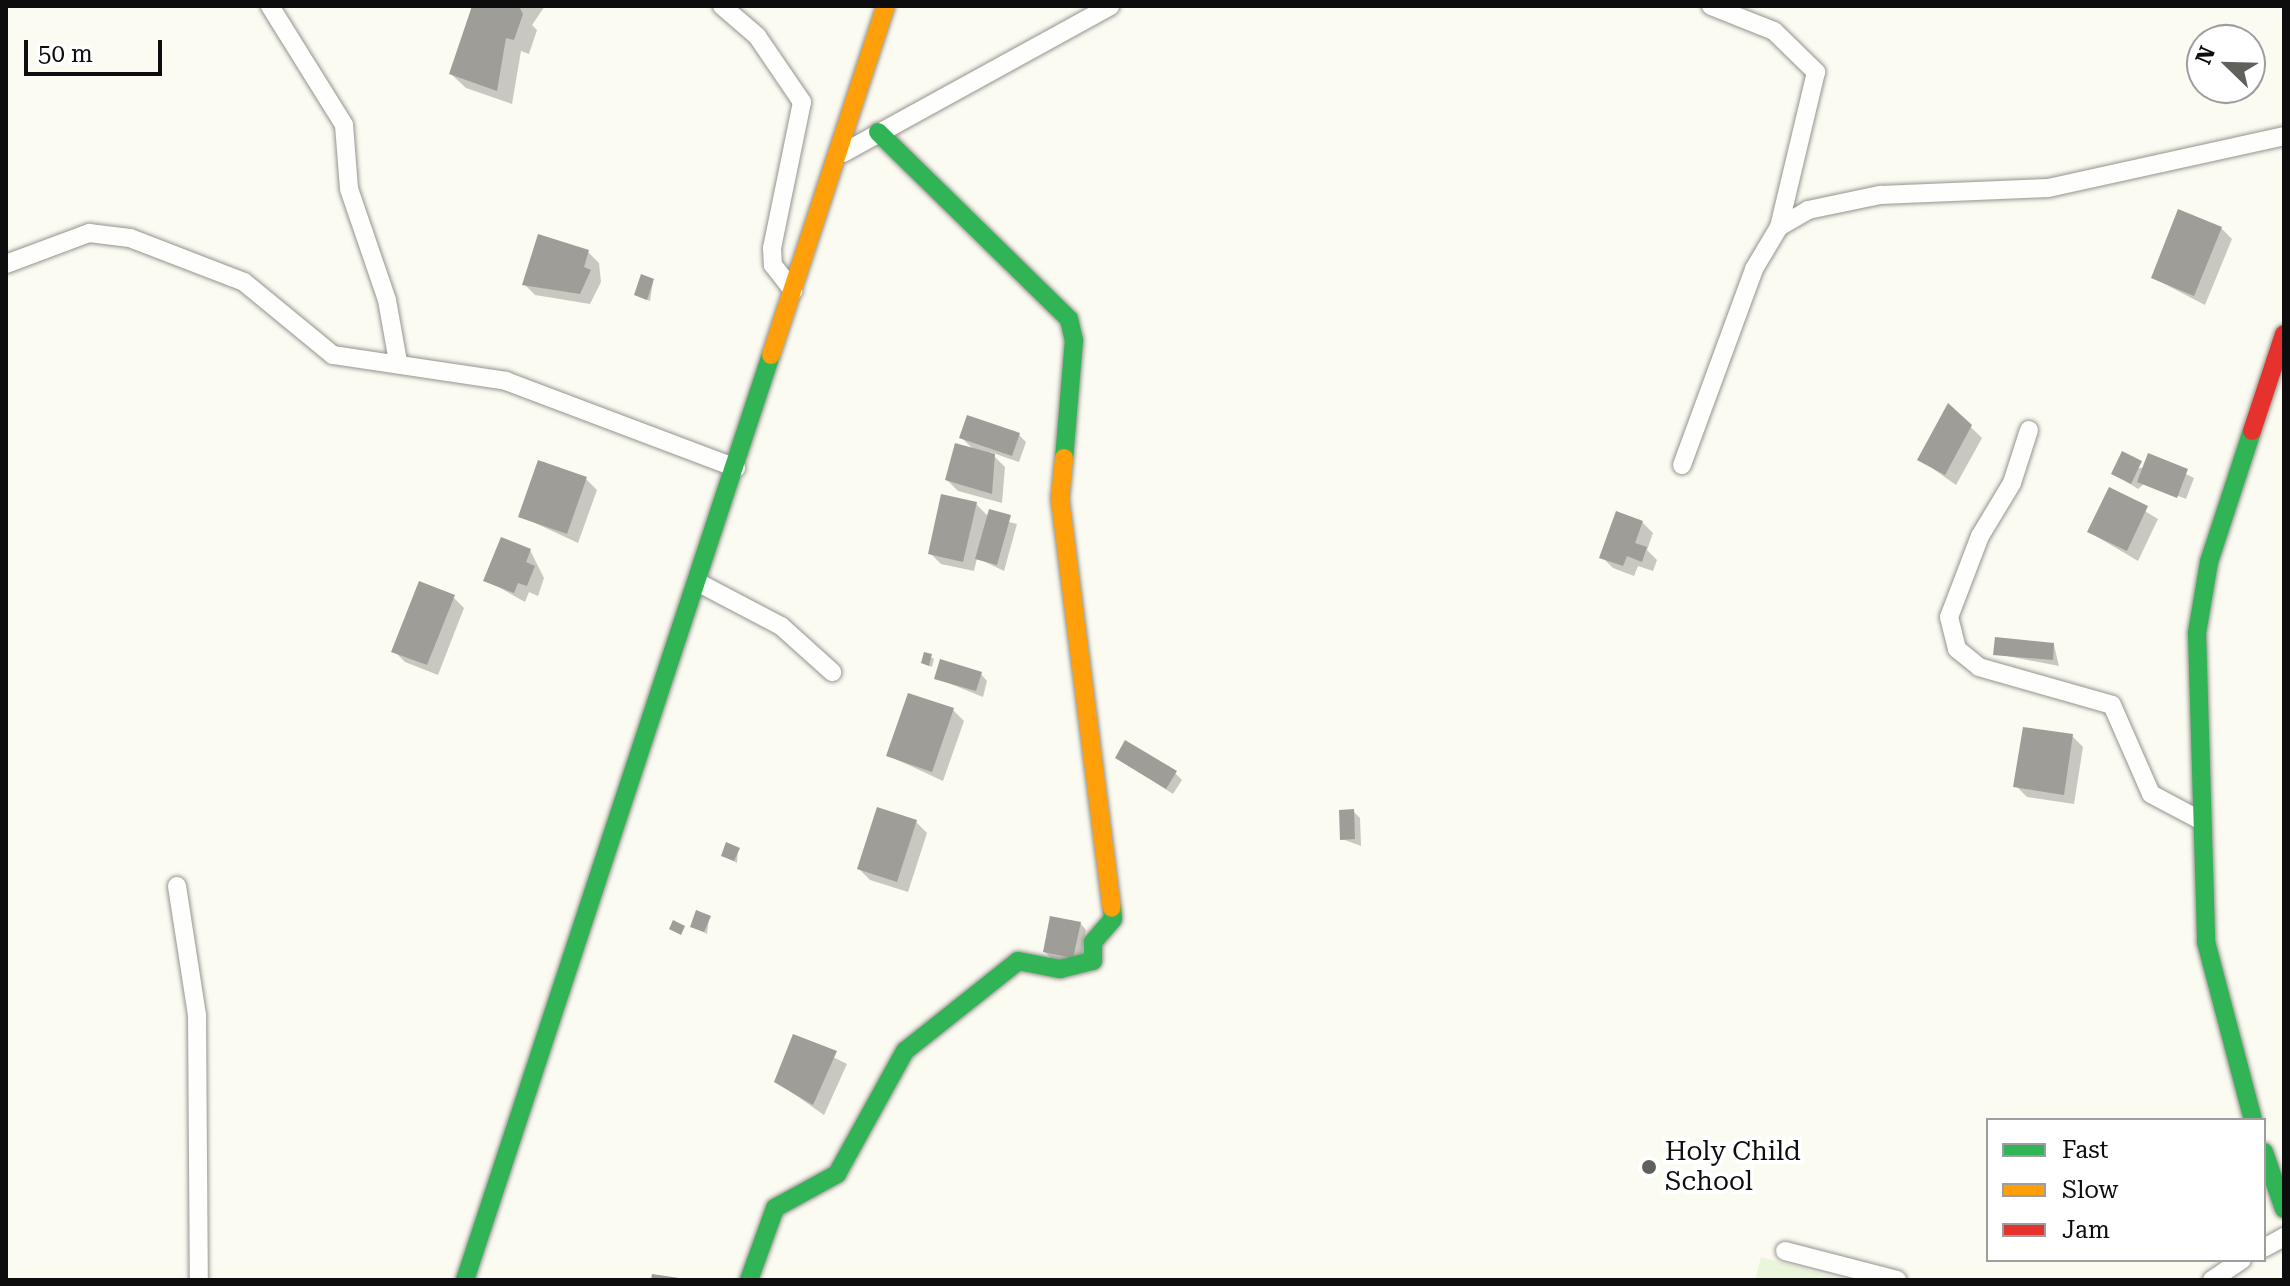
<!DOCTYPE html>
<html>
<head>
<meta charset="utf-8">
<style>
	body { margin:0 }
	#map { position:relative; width:2290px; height:1286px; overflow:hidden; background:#fbfbf1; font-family:"Roboto Serif",serif }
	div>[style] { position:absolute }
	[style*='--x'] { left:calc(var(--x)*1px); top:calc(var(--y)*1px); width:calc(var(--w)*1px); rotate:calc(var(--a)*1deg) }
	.pitch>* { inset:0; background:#e9f6da }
	.shadow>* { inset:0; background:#0003 }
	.building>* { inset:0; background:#9e9d97 }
	.roads { filter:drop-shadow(0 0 2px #949490) drop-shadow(0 0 2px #949490) }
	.street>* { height:18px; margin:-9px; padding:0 9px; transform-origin:9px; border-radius:9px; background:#fefefd }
	.fast>* { height:18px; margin:-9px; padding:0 9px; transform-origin:9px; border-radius:9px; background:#30b455 }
	.slow>* { height:18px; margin:-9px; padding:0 9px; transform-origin:9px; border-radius:9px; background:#ff9f0a }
	.jam>* { height:18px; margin:-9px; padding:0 9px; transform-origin:9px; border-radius:9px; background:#e5322d }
	.dots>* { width:22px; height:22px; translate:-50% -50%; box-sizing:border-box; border:4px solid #fff; border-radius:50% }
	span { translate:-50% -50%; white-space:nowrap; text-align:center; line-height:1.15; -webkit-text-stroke:8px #fff; paint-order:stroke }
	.poi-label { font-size:26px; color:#0d0d0d }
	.left { translate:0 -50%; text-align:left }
	.frame { position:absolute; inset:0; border:8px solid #0d0d0d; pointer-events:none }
	.legend { position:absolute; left:1986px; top:1118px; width:280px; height:144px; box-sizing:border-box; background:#fff; border:2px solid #9e9e9e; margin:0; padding:10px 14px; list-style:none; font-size:24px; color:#0d0d0d }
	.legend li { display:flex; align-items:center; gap:16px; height:40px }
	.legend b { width:40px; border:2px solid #9e9e9e }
	.north { position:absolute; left:2186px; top:24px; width:80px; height:80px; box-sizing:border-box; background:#fff; border:2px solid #9e9e9e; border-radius:50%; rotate:293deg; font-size:22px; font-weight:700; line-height:32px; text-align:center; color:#0d0d0d }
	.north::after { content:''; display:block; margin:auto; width:28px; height:36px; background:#60605d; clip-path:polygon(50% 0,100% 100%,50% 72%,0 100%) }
	.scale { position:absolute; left:24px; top:40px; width:138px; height:36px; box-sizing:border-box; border:4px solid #0d0d0d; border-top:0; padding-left:10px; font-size:24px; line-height:28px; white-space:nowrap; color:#0d0d0d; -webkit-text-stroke:6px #fff; paint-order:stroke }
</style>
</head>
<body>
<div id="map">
	<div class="pitch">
		<i style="clip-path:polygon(1761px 1257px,1844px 1280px,1755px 1280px)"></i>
	</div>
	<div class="shadow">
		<i style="clip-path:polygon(474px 6px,545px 6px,532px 25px,537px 30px,529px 54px,521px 51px,512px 104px,466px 88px,451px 74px)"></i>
		<i style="clip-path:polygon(2221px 228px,2232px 239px,2205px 305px,2153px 278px)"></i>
		<i style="clip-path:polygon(588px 252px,599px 263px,601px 282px,590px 304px,535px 295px,524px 284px)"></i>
		<i style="clip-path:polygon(653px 281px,650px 301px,636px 295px)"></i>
		<i style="clip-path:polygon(1949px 406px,1982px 438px,1956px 485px,1919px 459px)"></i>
		<i style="clip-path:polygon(1019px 435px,1026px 442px,1019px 462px,990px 452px,1005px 467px,1002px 503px,958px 491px,947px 480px,974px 450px,961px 437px)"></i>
		<i style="clip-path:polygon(2149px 456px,2194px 478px,2186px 499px,2145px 483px,2138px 489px,2113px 473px,2145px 467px)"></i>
		<i style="clip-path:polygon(586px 479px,597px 490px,578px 543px,520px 516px)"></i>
		<i style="clip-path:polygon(2110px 490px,2158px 519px,2138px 561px,2089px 532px)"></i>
		<i style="clip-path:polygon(976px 504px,989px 517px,1017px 524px,1004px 571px,977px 558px,974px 571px,941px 564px,930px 553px)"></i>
		<i style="clip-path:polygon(1642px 522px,1653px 533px,1647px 550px,1657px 560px,1653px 571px,1638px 566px,1634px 576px,1613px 568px,1602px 557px)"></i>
		<i style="clip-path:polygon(530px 550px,544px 578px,538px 596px,529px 592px,525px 602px,486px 580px)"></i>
		<i style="clip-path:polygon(453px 597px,464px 608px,438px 675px,405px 662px,394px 651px)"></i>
		<i style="clip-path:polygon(2054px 645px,2059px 666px,1996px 654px)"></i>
		<i style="clip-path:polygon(926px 654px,934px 659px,932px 667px,923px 663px)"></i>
		<i style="clip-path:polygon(981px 674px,987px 681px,983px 697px,936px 678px)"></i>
		<i style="clip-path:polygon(953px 710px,964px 721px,943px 781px,889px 756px)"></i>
		<i style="clip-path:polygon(2072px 736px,2083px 747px,2074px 804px,2027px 797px,2016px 786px)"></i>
		<i style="clip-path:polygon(1117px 758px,1175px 773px,1182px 780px,1173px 794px)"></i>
		<i style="clip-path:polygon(1353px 811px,1360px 818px,1361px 846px,1342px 839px)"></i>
		<i style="clip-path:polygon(916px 822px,927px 833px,908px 892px,870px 880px,859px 869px)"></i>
		<i style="clip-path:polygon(738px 850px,737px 863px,723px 855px)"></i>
		<i style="clip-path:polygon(709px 917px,707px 934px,692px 926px)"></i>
		<i style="clip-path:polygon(1080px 923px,1086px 930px,1080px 964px,1052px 959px,1045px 952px)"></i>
		<i style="clip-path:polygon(794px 1037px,847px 1064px,824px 1115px,777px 1082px)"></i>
	</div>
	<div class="building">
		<i style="clip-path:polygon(472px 6px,519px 6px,523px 14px,514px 40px,506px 38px,497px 91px,449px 74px)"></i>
		<i style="clip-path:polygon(2178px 209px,2222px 227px,2194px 296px,2151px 278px)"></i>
		<i style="clip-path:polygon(538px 234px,589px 250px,584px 267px,591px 270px,580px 294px,522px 285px)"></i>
		<i style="clip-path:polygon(641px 274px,654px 279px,647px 300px,634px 295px)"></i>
		<i style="clip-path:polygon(1948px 403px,1972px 425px,1945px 475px,1917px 460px)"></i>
		<i style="clip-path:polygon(967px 415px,1020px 433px,1012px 456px,959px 438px)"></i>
		<i style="clip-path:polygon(955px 443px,995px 454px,992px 494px,945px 480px)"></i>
		<i style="clip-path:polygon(2122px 451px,2142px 461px,2131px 484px,2111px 474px)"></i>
		<i style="clip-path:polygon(2148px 453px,2188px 469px,2177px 498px,2137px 482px)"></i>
		<i style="clip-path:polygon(538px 460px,587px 477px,567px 534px,518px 517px)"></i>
		<i style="clip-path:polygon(2109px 487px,2148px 506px,2127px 551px,2087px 532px)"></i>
		<i style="clip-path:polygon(941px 494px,977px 502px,963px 562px,928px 554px)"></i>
		<i style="clip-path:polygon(989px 509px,1011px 515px,997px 565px,975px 559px)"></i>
		<i style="clip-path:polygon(1616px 511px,1643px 521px,1635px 543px,1647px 547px,1642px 562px,1627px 556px,1623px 566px,1599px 558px)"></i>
		<i style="clip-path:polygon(501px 537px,531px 549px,526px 562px,535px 566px,527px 586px,518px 583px,514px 593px,483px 581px)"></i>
		<i style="clip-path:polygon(419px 581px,455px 595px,427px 665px,391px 652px)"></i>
		<i style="clip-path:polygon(1995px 637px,2054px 643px,2053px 660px,1993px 655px)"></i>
		<i style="clip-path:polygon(924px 652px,932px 654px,929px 666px,921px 663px)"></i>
		<i style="clip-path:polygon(940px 659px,982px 672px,976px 691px,934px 679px)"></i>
		<i style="clip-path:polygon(908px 693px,954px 708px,932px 772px,886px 756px)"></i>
		<i style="clip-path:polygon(2023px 727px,2073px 734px,2064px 795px,2013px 787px)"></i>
		<i style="clip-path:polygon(1125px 740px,1177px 771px,1166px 789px,1115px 758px)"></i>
		<i style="clip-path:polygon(877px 807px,917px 820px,897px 882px,857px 869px)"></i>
		<i style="clip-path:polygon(1354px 809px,1355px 839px,1340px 840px,1339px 810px)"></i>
		<i style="clip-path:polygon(726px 842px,740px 848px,734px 861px,721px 856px)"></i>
		<i style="clip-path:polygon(696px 910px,711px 916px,704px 932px,690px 927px)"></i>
		<i style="clip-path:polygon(1050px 916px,1081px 922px,1073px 958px,1043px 952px)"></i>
		<i style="clip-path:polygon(673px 920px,685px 926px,681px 935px,669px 929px)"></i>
		<i style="clip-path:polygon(793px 1034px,837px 1051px,813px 1105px,774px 1082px)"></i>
		<i style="clip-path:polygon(652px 1274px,679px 1278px,679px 1280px,651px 1280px)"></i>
	</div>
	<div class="roads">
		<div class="street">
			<i style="--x:270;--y:6;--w:140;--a:58.1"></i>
			<i style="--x:344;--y:125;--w:64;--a:85.5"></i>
			<i style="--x:349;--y:189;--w:117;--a:71.1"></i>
			<i style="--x:387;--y:300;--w:63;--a:79.9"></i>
			<i style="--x:722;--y:6;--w:46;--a:40.6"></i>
			<i style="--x:757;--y:36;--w:80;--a:55.7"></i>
			<i style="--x:802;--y:102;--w:149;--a:101.6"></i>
			<i style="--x:772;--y:248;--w:17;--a:87"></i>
			<i style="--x:773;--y:265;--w:33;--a:52"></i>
			<i style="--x:1711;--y:6;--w:68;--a:21.6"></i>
			<i style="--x:1774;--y:31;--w:59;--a:44.3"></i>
			<i style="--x:1816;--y:72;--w:159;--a:103.4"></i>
			<i style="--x:843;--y:153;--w:305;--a:-28.8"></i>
			<i style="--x:6;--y:264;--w:89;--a:-20.5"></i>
			<i style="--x:89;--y:233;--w:41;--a:7"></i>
			<i style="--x:130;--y:238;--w:122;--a:21.1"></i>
			<i style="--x:244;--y:282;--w:115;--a:39.4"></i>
			<i style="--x:333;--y:355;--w:175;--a:8.5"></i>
			<i style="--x:506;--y:381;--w:246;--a:20.7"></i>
			<i style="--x:2029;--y:430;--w:56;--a:107.8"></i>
			<i style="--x:2012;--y:483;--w:62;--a:121.1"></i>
			<i style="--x:1980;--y:536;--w:87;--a:110.9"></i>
			<i style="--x:1949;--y:617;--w:33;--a:76"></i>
			<i style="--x:1957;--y:649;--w:28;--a:39"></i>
			<i style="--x:1979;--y:667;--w:138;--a:15.9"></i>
			<i style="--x:2112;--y:705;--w:97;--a:66.3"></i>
			<i style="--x:2151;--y:794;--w:53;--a:28"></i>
			<i style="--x:1682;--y:465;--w:209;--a:-69.8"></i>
			<i style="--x:1754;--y:269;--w:49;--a:-59.2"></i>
			<i style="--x:1779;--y:227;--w:34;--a:-30"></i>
			<i style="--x:1808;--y:210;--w:74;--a:-11.8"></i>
			<i style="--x:1880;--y:195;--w:168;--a:-2.4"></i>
			<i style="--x:2048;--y:188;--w:242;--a:-12.4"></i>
			<i style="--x:699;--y:583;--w:93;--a:27.7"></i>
			<i style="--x:781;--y:626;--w:69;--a:42"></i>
			<i style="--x:177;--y:886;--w:131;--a:81.2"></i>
			<i style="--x:197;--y:1015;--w:265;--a:89.6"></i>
			<i style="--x:2264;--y:1248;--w:23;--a:-29"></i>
			<i style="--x:1785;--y:1251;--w:116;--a:14.5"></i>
			<i style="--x:2212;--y:1280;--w:36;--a:-34"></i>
		</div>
		<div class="fast">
			<i style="--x:878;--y:132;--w:267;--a:44.4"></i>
			<i style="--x:1069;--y:319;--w:22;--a:77"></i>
			<i style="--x:1074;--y:340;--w:118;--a:94.8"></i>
			<i style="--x:2252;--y:431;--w:138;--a:108.2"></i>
			<i style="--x:2209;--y:562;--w:72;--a:99.6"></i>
			<i style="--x:2197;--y:633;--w:309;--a:88.3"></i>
			<i style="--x:2206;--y:942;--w:184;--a:75.2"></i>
			<i style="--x:2264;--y:1152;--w:60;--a:70.7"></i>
			<i style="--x:465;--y:1280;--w:974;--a:-71.7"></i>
			<i style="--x:749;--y:1280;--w:77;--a:-70.1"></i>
			<i style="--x:775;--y:1208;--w:71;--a:-28.7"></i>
			<i style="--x:837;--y:1174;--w:141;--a:-61.1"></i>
			<i style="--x:905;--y:1051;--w:144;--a:-38.5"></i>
			<i style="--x:1018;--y:961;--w:43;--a:10.8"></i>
			<i style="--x:1060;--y:969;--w:34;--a:-14"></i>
			<i style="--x:1093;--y:961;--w:19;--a:-90"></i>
			<i style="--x:1093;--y:942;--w:30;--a:-49"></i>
			<i style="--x:1113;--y:919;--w:11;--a:-95"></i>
		</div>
		<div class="slow">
			<i style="--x:771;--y:355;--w:367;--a:-71.8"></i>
			<i style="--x:1064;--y:458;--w:41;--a:95.6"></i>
			<i style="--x:1060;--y:499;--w:412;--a:82.8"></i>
		</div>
		<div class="jam">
			<i style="--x:2252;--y:431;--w:102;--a:-71.7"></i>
		</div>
	</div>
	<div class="dots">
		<i style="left:1649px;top:1167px;background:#60605d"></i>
	</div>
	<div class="poi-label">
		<span class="left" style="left:1665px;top:1167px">Holy Child<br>School</span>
	</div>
	<div class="frame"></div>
	<ul class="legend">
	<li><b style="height:10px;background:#30b455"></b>Fast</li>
	<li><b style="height:10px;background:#ff9f0a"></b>Slow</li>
	<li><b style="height:10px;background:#e5322d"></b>Jam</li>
	</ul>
	<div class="north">N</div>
	<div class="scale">50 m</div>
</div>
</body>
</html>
